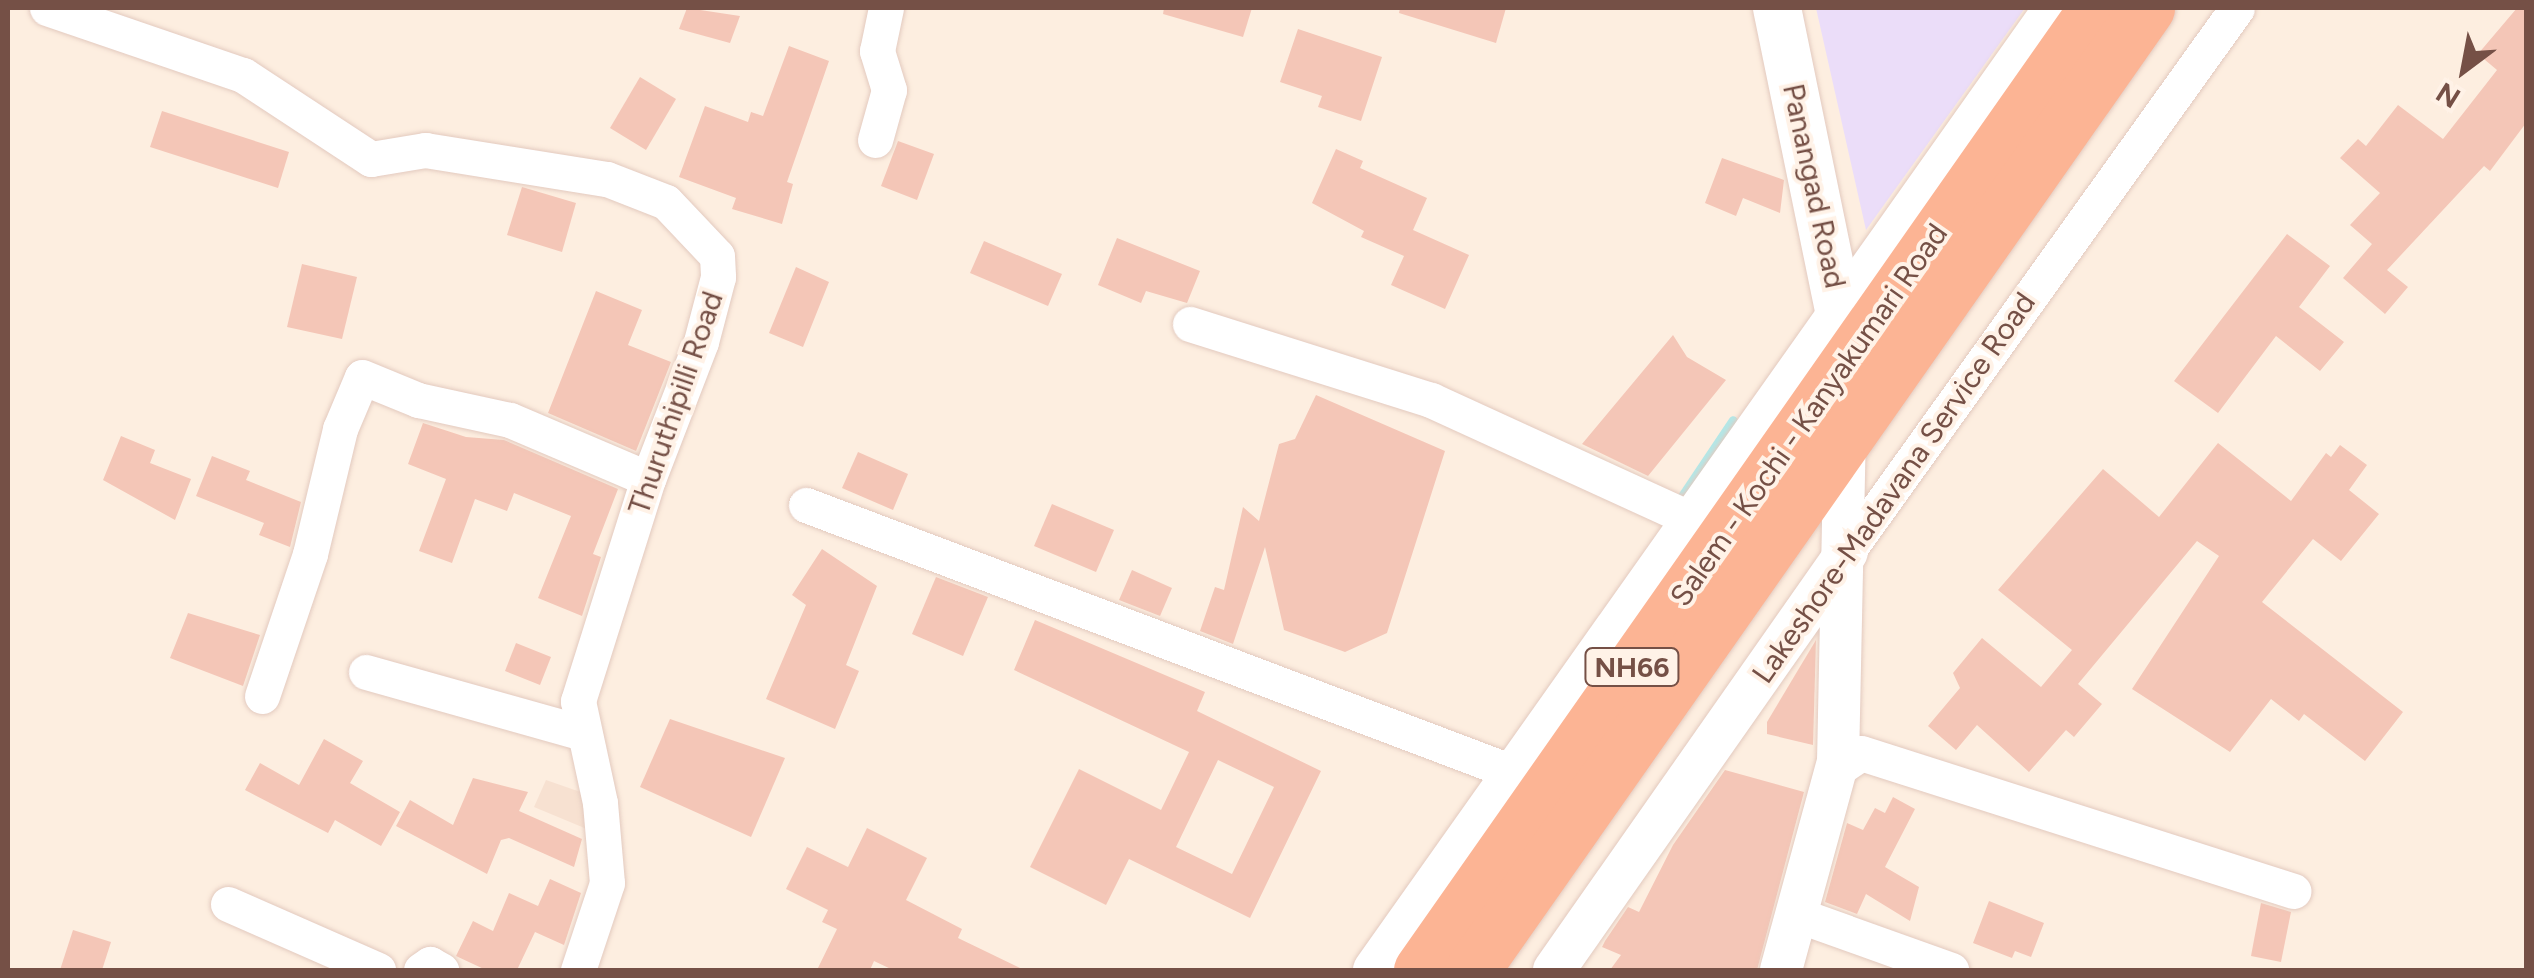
<!DOCTYPE html>
<html>
<head>
<meta charset="utf-8">
<style>
	body { margin:0 }
	#map { position:relative; width:2534px; height:978px; overflow:hidden; background:#fdeee0; font-family:Figtree,sans-serif }
	div>[style] { position:absolute }
	[style*='--x'] { left:calc(var(--x)*1px); top:calc(var(--y)*1px); width:calc(var(--w)*1px); rotate:calc(var(--a)*1deg) }
	.residential>* { inset:0; background:#f7e1d1 }
	.education>* { inset:0; background:#ebddf9 }
	.stream>* { height:9px; margin:-4.5px; padding:0 4.5px; transform-origin:4.5px; border-radius:4.5px; background:#b4e7e7 }
	.building>* { inset:0; background:#f4c6b7 }
	.roads { filter:drop-shadow(0 0 2px #e3cabf) drop-shadow(0 0 2px #e3cabf) }
	.minor>* { height:35px; margin:-17.5px; padding:0 17.5px; transform-origin:17.5px; border-radius:17.5px; background:#fff }
	.tertiary>* { height:42px; margin:-21px; padding:0 21px; transform-origin:21px; border-radius:21px; background:#fff }
	.secondary>* { height:48px; margin:-24px; padding:0 24px; transform-origin:24px; border-radius:24px; background:#fff }
	.trunk>* { height:55px; margin:-27.5px; padding:0 27.5px; transform-origin:27.5px; border-radius:27.5px; background:#fcb494 }
	span { translate:-50% -50%; white-space:nowrap; text-align:center; line-height:1.15; -webkit-text-stroke:8px #fff2e7; paint-order:stroke }
	.shield-label span { padding:2px 8px; background:#fff2e7; border:2px solid; border-radius:8px; -webkit-text-stroke-width:0 }
	.shield-label { font-size:28px; color:#755046; font-weight:700 }
	.street-label { font-size:30px; color:#755046 }
	.frame { position:absolute; inset:0; border:10px solid #755046; pointer-events:none }
	.north { position:absolute; left:2414px; top:20px; width:100px; height:100px; -webkit-text-stroke:8px #fff2e7; paint-order:stroke; rotate:212deg; font-size:28px; font-weight:700; line-height:40px; text-align:center; color:#755046 }
	.north::after { content:''; display:block; margin:auto; width:35px; height:45px; background:#755046; clip-path:polygon(50% 0,100% 100%,50% 72%,0 100%) }
</style>
</head>
<body>
<div id="map">
	<div class="residential">
		<i style="clip-path:polygon(546px 780px,589px 795px,594px 832px,534px 807px)"></i>
	</div>
	<div class="education">
		<i style="clip-path:polygon(1816px 8px,2025px 8px,1866px 230px)"></i>
	</div>
	<div class="stream">
		<i style="--x:1676;--y:505;--w:102;--a:-56.2"></i>
	</div>
	<div class="building">
		<i style="clip-path:polygon(687px 8px,740px 16px,730px 43px,679px 29px)"></i>
		<i style="clip-path:polygon(1164px 8px,1252px 8px,1243px 37px,1163px 14px)"></i>
		<i style="clip-path:polygon(1400px 8px,1506px 8px,1496px 43px,1399px 13px)"></i>
		<i style="clip-path:polygon(2517px 8px,2526px 8px,2526px 123px,2490px 171px,2484px 166px,2387px 270px,2408px 287px,2385px 314px,2343px 278px,2372px 244px,2350px 225px,2380px 193px,2340px 158px,2358px 139px,2366px 146px,2398px 105px,2443px 139px,2497px 70px,2478px 54px)"></i>
		<i style="clip-path:polygon(1298px 29px,1382px 57px,1361px 121px,1318px 107px,1322px 96px,1280px 82px)"></i>
		<i style="clip-path:polygon(789px 46px,829px 61px,787px 182px,793px 184px,782px 224px,732px 209px,736px 198px,679px 177px,705px 106px,748px 122px,751px 112px,763px 116px)"></i>
		<i style="clip-path:polygon(640px 77px,676px 99px,646px 150px,610px 128px)"></i>
		<i style="clip-path:polygon(162px 111px,289px 152px,278px 188px,150px 147px)"></i>
		<i style="clip-path:polygon(898px 141px,934px 154px,917px 200px,881px 186px)"></i>
		<i style="clip-path:polygon(1336px 149px,1363px 161px,1360px 168px,1427px 198px,1413px 230px,1469px 255px,1445px 309px,1391px 285px,1404px 256px,1361px 237px,1364px 231px,1312px 203px)"></i>
		<i style="clip-path:polygon(1722px 158px,1784px 180px,1780px 213px,1743px 198px,1736px 216px,1705px 203px)"></i>
		<i style="clip-path:polygon(522px 187px,576px 203px,562px 252px,507px 235px)"></i>
		<i style="clip-path:polygon(2287px 234px,2330px 266px,2299px 307px,2344px 342px,2320px 371px,2276px 336px,2218px 413px,2174px 381px)"></i>
		<i style="clip-path:polygon(1117px 238px,1200px 271px,1187px 303px,1146px 291px,1141px 303px,1098px 285px)"></i>
		<i style="clip-path:polygon(984px 241px,1062px 274px,1048px 306px,970px 273px)"></i>
		<i style="clip-path:polygon(302px 264px,357px 277px,342px 339px,287px 327px)"></i>
		<i style="clip-path:polygon(796px 267px,829px 282px,803px 347px,769px 333px)"></i>
		<i style="clip-path:polygon(596px 291px,642px 310px,628px 345px,671px 362px,636px 451px,548px 413px)"></i>
		<i style="clip-path:polygon(1673px 335px,1687px 357px,1726px 380px,1648px 476px,1582px 444px)"></i>
		<i style="clip-path:polygon(1316px 395px,1445px 451px,1387px 633px,1345px 652px,1284px 630px,1265px 547px,1233px 644px,1200px 631px,1215px 587px,1224px 590px,1243px 507px,1259px 521px,1279px 444px,1295px 439px)"></i>
		<i style="clip-path:polygon(423px 423px,466px 437px,504px 440px,618px 489px,593px 554px,601px 557px,582px 616px,538px 598px,571px 516px,514px 493px,507px 511px,475px 499px,452px 563px,419px 551px,446px 479px,408px 464px)"></i>
		<i style="clip-path:polygon(121px 436px,155px 450px,150px 463px,191px 479px,175px 520px,103px 480px)"></i>
		<i style="clip-path:polygon(2218px 443px,2291px 501px,2326px 453px,2331px 457px,2340px 445px,2367px 465px,2349px 490px,2379px 514px,2341px 561px,2313px 539px,2262px 602px,2403px 712px,2365px 761px,2304px 714px,2299px 721px,2271px 699px,2230px 752px,2132px 689px,2219px 556px,2197px 541px,2078px 684px,2102px 704px,2074px 737px,2066px 730px,2029px 772px,1977px 725px,1956px 750px,1928px 726px,1960px 688px,1953px 673px,1982px 638px,2041px 687px,2072px 650px,1998px 590px,2103px 469px,2159px 517px)"></i>
		<i style="clip-path:polygon(858px 452px,908px 474px,893px 510px,842px 488px)"></i>
		<i style="clip-path:polygon(212px 456px,250px 471px,246px 480px,301px 502px,290px 547px,259px 535px,264px 523px,196px 496px)"></i>
		<i style="clip-path:polygon(1052px 504px,1114px 530px,1096px 572px,1034px 546px)"></i>
		<i style="clip-path:polygon(822px 549px,877px 586px,846px 665px,859px 671px,835px 729px,766px 699px,806px 605px,792px 595px)"></i>
		<i style="clip-path:polygon(1132px 570px,1172px 588px,1160px 616px,1119px 600px)"></i>
		<i style="clip-path:polygon(936px 577px,988px 597px,963px 656px,912px 634px)"></i>
		<i style="clip-path:polygon(188px 613px,260px 635px,243px 686px,170px 658px)"></i>
		<i style="clip-path:polygon(evenodd,1035px 620px,1205px 692px,1197px 711px,1321px 771px,1250px 918px,1129px 859px,1106px 905px,1030px 867px,1079px 769px,1161px 810px,1189px 752px,1014px 670px,1035px 620px,1218px 760px,1274px 787px,1232px 874px,1176px 847px,1218px 760px)"></i>
		<i style="clip-path:polygon(1816px 640px,1813px 745px,1767px 734px,1767px 722px)"></i>
		<i style="clip-path:polygon(516px 643px,551px 657px,540px 685px,505px 671px)"></i>
		<i style="clip-path:polygon(670px 719px,785px 758px,751px 837px,640px 787px)"></i>
		<i style="clip-path:polygon(324px 739px,363px 761px,350px 783px,400px 812px,381px 846px,335px 820px,328px 833px,245px 790px,260px 763px,299px 785px)"></i>
		<i style="clip-path:polygon(1725px 770px,1804px 792px,1757px 970px,1610px 970px,1621px 955px,1602px 947px,1605px 941px,1628px 907px,1639px 912px,1673px 845px)"></i>
		<i style="clip-path:polygon(473px 778px,528px 792px,519px 811px,582px 839px,574px 867px,509px 838px,501px 840px,487px 874px,396px 826px,410px 800px,453px 825px)"></i>
		<i style="clip-path:polygon(1893px 797px,1915px 809px,1885px 867px,1919px 887px,1910px 921px,1866px 894px,1857px 914px,1825px 902px,1847px 823px,1863px 830px,1875px 808px,1885px 813px)"></i>
		<i style="clip-path:polygon(867px 828px,927px 858px,906px 900px,962px 929px,958px 938px,1024px 970px,893px 970px,874px 961px,870px 970px,817px 970px,837px 929px,822px 922px,828px 910px,786px 889px,807px 847px,848px 867px)"></i>
		<i style="clip-path:polygon(550px 879px,581px 893px,564px 945px,535px 932px,517px 970px,486px 970px,456px 956px,473px 921px,493px 931px,509px 893px,538px 906px)"></i>
		<i style="clip-path:polygon(1989px 901px,2044px 923px,2031px 957px,2015px 951px,2012px 958px,1973px 943px)"></i>
		<i style="clip-path:polygon(2261px 903px,2291px 912px,2281px 962px,2251px 956px)"></i>
		<i style="clip-path:polygon(73px 930px,111px 942px,102px 970px,60px 970px)"></i>
	</div>
	<div class="roads">
		<div class="minor">
			<i style="--x:47;--y:8;--w:207;--a:18.9"></i>
			<i style="--x:243;--y:75;--w:153;--a:33.3"></i>
			<i style="--x:371;--y:159;--w:55;--a:-9.5"></i>
			<i style="--x:425;--y:150;--w:184;--a:9.1"></i>
			<i style="--x:607;--y:179;--w:63;--a:21.3"></i>
			<i style="--x:666;--y:202;--w:74;--a:46.6"></i>
			<i style="--x:717;--y:256;--w:21;--a:87"></i>
			<i style="--x:718;--y:277;--w:67;--a:104.7"></i>
			<i style="--x:701;--y:342;--w:147;--a:111.1"></i>
			<i style="--x:648;--y:479;--w:233;--a:107.5"></i>
			<i style="--x:578;--y:701;--w:104;--a:77.8"></i>
			<i style="--x:600;--y:803;--w:80;--a:85"></i>
			<i style="--x:607;--y:883;--w:92;--a:108.4"></i>
			<i style="--x:875;--y:140;--w:52;--a:-74.4"></i>
			<i style="--x:889;--y:90;--w:41;--a:-107.1"></i>
			<i style="--x:877;--y:51;--w:44;--a:-78.2"></i>
			<i style="--x:1190;--y:324;--w:253;--a:17.5"></i>
			<i style="--x:1431;--y:400;--w:288;--a:24.6"></i>
			<i style="--x:806;--y:505;--w:758;--a:20.71"></i>
			<i style="--x:1847;--y:552;--w:669;--a:-54.36"></i>
			<i style="--x:366;--y:672;--w:225;--a:15.7"></i>
			<i style="--x:262;--y:696;--w:150;--a:-71.3"></i>
			<i style="--x:310;--y:554;--w:129;--a:-76.5"></i>
			<i style="--x:340;--y:429;--w:56;--a:-67.1"></i>
			<i style="--x:362;--y:377;--w:61;--a:22.3"></i>
			<i style="--x:418;--y:400;--w:94;--a:12.3"></i>
			<i style="--x:510;--y:420;--w:150;--a:23.1"></i>
			<i style="--x:1836;--y:770;--w:30;--a:-34"></i>
			<i style="--x:1861;--y:753;--w:454;--a:17.7"></i>
			<i style="--x:228;--y:904;--w:164;--a:23.7"></i>
			<i style="--x:1795;--y:914;--w:166;--a:19.7"></i>
			<i style="--x:421;--y:970;--w:11;--a:-34"></i>
			<i style="--x:430;--y:964;--w:13;--a:29"></i>
		</div>
		<div class="tertiary">
			<i style="--x:1374;--y:970;--w:1179;--a:-54.71"></i>
			<i style="--x:1554;--y:970;--w:510;--a:-54.97"></i>
			<i style="--x:1781;--y:970;--w:216;--a:-74.7"></i>
			<i style="--x:1838;--y:762;--w:326;--a:-88.8"></i>
		</div>
		<div class="secondary">
			<i style="--x:1777;--y:8;--w:309;--a:78.4"></i>
			<i style="--x:1839;--y:311;--w:54;--a:84.7"></i>
		</div>
		<div class="trunk">
			<i style="--x:1421;--y:970;--w:1175;--a:-54.94"></i>
			<i style="--x:1472;--y:970;--w:1175;--a:-54.94"></i>
		</div>
	</div>
	<div class="shield-label">
		<span style="left:1632px;top:667px">NH66</span>
	</div>
	<div class="street-label">
		<span style="left:1814px;top:186px;rotate:78deg">Panangad Road</span>
		<span style="left:676px;top:403px;rotate:-71deg">Thuruthipilli Road</span>
		<span style="left:1809px;top:415px;rotate:-55deg">Salem - Kochi - Kanyakumari Road</span>
		<span style="left:1894px;top:488px;rotate:-55deg">Lakeshore-Madavana Service Road</span>
	</div>
	<div class="frame"></div>
	<div class="north">N</div>
</div>
</body>
</html>
